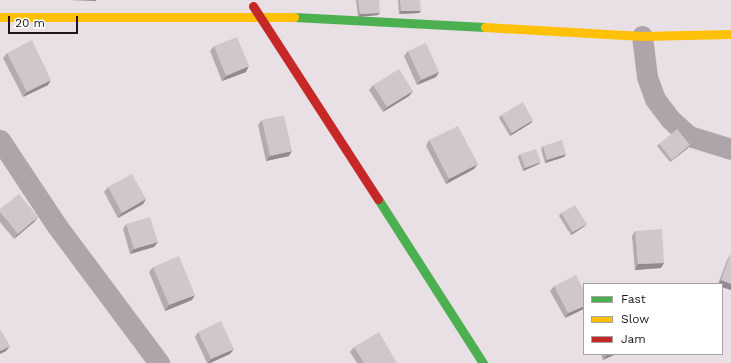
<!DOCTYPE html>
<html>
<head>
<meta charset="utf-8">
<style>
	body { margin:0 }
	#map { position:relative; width:731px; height:363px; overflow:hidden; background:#e9e0e5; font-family:"Work Sans",sans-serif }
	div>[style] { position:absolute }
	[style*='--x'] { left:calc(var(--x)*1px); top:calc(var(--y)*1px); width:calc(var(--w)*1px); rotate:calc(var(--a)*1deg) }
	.street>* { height:21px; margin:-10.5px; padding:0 10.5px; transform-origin:10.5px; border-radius:10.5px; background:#afa4aa }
	.fast>* { height:9px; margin:-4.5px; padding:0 4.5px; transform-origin:4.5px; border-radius:4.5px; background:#4caf50 }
	.slow>* { height:9px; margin:-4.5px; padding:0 4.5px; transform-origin:4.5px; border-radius:4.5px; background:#ffc107 }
	.jam>* { height:9px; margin:-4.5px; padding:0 4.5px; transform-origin:4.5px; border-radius:4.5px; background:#c62828 }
	.wall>* { inset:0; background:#b2abaf }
	.shaded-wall>* { inset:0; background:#918b8f }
	.building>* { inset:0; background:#cfc7cc }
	span { translate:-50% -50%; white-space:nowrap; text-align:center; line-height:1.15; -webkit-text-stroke:3.5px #fff; paint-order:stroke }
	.legend { position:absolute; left:583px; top:283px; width:140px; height:72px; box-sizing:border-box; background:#fff; border:1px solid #a5a2a3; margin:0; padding:5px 7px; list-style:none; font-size:12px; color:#1d171a }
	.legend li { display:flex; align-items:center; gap:8px; height:20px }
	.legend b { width:20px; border:1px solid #a5a2a3 }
	.scale { position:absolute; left:8px; top:16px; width:70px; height:18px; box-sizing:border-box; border:2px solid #1d171a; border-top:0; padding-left:5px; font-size:12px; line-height:14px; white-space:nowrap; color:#1d171a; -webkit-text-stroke:3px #fff; paint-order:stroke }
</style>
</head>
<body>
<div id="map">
	<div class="street">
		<i style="--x:642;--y:36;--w:41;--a:83"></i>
		<i style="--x:647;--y:77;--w:23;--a:70"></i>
		<i style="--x:655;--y:99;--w:25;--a:53"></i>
		<i style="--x:670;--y:119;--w:25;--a:42"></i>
		<i style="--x:689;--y:136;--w:44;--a:17.2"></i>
		<i style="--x:0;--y:140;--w:103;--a:56.5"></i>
		<i style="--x:57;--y:226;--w:171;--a:53.3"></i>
	</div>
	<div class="fast">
		<i style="--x:294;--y:17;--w:191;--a:3"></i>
		<i style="--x:378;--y:199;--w:195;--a:57.4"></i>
	</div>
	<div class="slow">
		<i style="--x:0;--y:17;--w:294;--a:0"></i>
		<i style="--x:485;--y:27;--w:157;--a:3.3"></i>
		<i style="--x:642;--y:36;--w:89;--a:-1.3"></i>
	</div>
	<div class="jam">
		<i style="--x:253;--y:6;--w:230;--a:57.1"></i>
	</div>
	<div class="wall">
		<i style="clip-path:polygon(356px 0,379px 0,378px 15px,358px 17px)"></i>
		<i style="clip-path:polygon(398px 0,420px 0,419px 13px,399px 14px)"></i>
		<i style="clip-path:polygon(214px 46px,246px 72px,222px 81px,210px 51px)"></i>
		<i style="clip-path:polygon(408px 51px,439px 72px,436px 77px,417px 85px,404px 56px)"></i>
		<i style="clip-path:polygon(7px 53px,48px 85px,23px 97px,3px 58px)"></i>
		<i style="clip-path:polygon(373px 85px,413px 91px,409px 96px,383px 112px,369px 90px)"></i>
		<i style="clip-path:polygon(501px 115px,531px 123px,510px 136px,499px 118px)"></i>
		<i style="clip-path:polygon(262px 120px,289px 156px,266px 161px,258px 125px)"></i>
		<i style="clip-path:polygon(429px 140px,474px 169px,446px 184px,426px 146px)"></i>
		<i style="clip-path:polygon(659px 144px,688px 148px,670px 162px,657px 146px)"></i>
		<i style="clip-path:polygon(543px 146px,564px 157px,545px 163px,541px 149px)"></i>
		<i style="clip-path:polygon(520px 154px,539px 164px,523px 171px,518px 157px)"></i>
		<i style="clip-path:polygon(108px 187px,146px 199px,143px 204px,118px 218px,104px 192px)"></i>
		<i style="clip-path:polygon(0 209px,38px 217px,34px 222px,14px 239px,0 222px)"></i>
		<i style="clip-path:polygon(561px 213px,585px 226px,571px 235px,559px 216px)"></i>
		<i style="clip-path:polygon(126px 224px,158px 242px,154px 247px,130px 254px,123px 229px)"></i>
		<i style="clip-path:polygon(635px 231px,664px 263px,661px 268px,635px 270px,632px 236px)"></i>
		<i style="clip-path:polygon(730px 255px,731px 255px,731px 290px,722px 287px,722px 284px,718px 284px,727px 260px)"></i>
		<i style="clip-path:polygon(153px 267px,192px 300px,165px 311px,149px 272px)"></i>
		<i style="clip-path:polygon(554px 286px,584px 291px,565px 318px,550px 291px)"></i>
		<i style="clip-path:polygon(198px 332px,230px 354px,210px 363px,207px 363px,195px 337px)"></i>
		<i style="clip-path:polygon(354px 347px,397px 363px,357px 363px,350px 352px)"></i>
		<i style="clip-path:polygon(601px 354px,616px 354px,603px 360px)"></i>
	</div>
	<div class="shaded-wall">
		<i style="clip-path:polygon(69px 0,96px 0,96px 1px)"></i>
		<i style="clip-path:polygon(401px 11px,421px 11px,419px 13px,399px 14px)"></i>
		<i style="clip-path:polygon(380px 13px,378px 15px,358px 17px,360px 14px)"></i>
		<i style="clip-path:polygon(249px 66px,246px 72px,222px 81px,226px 76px)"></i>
		<i style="clip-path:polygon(439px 72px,436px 77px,417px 85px,421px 80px)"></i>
		<i style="clip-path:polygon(51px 80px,48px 85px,23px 97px,27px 92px)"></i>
		<i style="clip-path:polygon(413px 91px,409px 96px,383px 112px,387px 107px)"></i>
		<i style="clip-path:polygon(533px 120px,531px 123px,510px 136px,512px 133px)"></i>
		<i style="clip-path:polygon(690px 145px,688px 148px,670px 162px,672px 160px)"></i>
		<i style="clip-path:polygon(292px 151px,289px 156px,266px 161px,270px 156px)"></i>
		<i style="clip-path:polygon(566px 154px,564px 157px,545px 163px,547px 160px)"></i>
		<i style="clip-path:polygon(541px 162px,539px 164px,523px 171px,525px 168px)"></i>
		<i style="clip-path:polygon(478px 164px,474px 169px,446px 184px,449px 179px)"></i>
		<i style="clip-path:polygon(146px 199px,143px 204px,118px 218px,122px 213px)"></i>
		<i style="clip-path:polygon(38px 217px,34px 222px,14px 239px,18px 234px)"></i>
		<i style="clip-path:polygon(587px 224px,585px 226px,571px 235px,573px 232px)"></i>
		<i style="clip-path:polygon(158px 242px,154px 247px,130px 254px,134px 249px)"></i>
		<i style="clip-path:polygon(664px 263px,661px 268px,635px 270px,638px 264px)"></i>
		<i style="clip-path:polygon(721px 280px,731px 284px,731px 290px,722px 287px,722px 284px,719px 284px)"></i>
		<i style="clip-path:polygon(195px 295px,192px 300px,165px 311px,169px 305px)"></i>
		<i style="clip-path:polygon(584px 306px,584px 309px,565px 318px,568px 313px)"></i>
		<i style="clip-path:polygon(10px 346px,6px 351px,0 354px,0 351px)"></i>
		<i style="clip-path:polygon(234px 349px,230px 354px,210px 363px,208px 363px,211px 359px)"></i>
		<i style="clip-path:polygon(608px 354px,616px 354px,603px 360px,607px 355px)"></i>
	</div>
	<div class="building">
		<i style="clip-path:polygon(358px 0,379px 0,380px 13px,360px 14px)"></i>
		<i style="clip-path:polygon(400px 0,420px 0,421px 11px,401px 11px)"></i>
		<i style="clip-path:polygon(237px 37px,249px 66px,226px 76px,214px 46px)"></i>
		<i style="clip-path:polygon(32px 40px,51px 80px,27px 92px,7px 53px)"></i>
		<i style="clip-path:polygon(426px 43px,439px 72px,421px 80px,408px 51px)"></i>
		<i style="clip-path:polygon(399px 69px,413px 91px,387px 107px,373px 85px)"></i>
		<i style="clip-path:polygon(523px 102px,533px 120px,512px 133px,501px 115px)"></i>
		<i style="clip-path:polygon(284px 115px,292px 151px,270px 156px,262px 120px)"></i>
		<i style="clip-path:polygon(458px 126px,478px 164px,449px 179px,429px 140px)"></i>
		<i style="clip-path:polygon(677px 129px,690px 145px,672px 160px,659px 144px)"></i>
		<i style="clip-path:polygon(562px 140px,566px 154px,547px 160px,543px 146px)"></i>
		<i style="clip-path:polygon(536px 149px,541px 162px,525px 168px,520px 154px)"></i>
		<i style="clip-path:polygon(132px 174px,146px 199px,122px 213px,108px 187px)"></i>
		<i style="clip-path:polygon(19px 194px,38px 217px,18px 234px,0 212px,0 209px)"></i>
		<i style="clip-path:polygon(575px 205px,587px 224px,573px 232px,561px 213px)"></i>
		<i style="clip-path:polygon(150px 217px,158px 242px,134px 249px,126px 224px)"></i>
		<i style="clip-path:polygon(662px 229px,664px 263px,638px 264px,635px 231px)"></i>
		<i style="clip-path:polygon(730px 255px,731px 255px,731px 284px,721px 280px)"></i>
		<i style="clip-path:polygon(179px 256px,195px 295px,169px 305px,153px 267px)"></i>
		<i style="clip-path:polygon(576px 275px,584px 291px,584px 306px,568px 313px,554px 286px)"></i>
		<i style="clip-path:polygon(221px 321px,234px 349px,211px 359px,198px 332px)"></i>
		<i style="clip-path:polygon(0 329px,10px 346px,0 351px)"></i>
		<i style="clip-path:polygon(379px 332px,397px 363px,364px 363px,354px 347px)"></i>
	</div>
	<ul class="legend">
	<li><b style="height:5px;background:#4caf50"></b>Fast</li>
	<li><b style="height:5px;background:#ffc107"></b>Slow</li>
	<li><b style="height:5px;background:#c62828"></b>Jam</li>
	</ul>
	<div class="scale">20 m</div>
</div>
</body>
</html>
